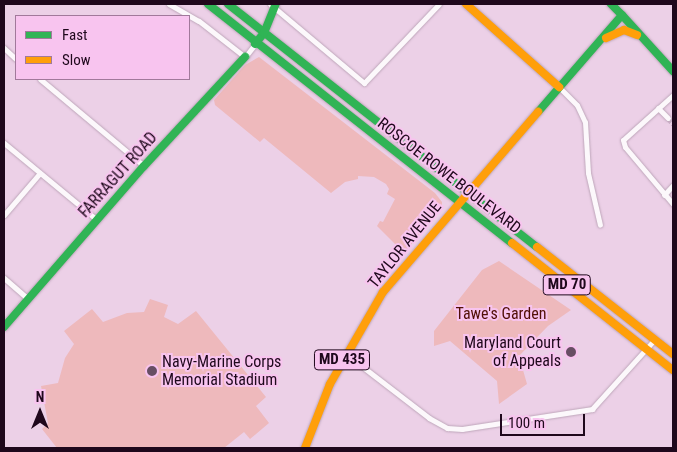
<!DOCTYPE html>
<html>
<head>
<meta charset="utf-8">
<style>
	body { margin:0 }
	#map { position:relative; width:677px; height:452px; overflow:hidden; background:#ecd0e7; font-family:"Roboto Condensed",sans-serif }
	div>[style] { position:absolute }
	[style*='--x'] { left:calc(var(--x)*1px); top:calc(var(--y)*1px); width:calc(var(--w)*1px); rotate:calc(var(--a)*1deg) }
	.green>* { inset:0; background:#eeb9bc }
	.street-tunnel>* { height:5px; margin-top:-2.5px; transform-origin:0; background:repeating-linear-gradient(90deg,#cdb2c9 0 5px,transparent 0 7.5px) }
	.roads { filter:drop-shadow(0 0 1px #bea6ba) drop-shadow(0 0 1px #bea6ba) }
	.street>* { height:5px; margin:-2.5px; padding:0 2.5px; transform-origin:2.5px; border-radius:2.5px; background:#fcf8fb }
	.fast>* { height:8px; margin:-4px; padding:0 4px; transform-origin:4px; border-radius:4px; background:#30b455 }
	.slow>* { height:8px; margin:-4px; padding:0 4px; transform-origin:4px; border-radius:4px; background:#ff9f0a }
	.dots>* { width:14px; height:14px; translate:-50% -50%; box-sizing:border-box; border:2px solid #f8c4ef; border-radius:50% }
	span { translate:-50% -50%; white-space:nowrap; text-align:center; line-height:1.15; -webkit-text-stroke:4px #f8c4ef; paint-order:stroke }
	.shield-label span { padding:1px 4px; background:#f8c4ef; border:1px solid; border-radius:4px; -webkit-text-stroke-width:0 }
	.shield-label { font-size:15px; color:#1f081c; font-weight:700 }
	.street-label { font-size:16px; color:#1f081c }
	.park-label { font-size:16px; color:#500f04 }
	.poi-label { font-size:16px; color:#1f081c }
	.right { translate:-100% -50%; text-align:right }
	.left { translate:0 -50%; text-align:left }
	.frame { position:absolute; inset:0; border:5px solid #1f081c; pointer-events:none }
	.legend { position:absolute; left:15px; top:15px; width:175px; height:65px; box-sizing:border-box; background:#f8c4ef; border:1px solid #a1799b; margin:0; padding:6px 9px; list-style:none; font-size:15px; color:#1f081c }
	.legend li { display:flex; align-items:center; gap:10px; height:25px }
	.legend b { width:25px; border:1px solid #a1799b }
	.north { position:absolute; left:15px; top:387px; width:50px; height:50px; -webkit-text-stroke:4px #f8c4ef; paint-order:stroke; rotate:0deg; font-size:14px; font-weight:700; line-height:20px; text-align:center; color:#1f081c }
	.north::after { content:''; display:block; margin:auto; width:18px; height:22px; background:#1f081c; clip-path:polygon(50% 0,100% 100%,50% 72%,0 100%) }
	.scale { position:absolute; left:500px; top:414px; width:85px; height:22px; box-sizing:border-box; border:2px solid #1f081c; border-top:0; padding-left:6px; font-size:15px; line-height:18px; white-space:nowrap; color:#1f081c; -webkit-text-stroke:4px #f8c4ef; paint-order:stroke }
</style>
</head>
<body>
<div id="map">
	<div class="green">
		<i style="clip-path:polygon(259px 57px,435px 193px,442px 202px,442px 208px,404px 253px,377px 226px,380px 221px,383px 222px,395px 199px,387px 194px,389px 189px,386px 184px,374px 177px,358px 176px,358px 179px,345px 182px,331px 193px,264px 138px,260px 142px,215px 105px,214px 100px,245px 65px)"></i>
		<i style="clip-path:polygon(499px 261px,571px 310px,548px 326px,519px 356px,527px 384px,499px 404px,497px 381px,450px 341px,434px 346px,434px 331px,482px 270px)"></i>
		<i style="clip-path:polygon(150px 299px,168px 305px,164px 317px,178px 324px,196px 311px,266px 397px,256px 406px,269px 423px,250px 439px,244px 432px,224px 448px,57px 448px,42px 429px,48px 423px,41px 386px,58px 383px,65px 358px,74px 344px,64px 331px,92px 309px,103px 322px,127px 313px,144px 312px)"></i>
	</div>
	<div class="street-tunnel">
		<i style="--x:668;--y:118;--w:8;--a:50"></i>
	</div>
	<div class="roads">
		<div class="street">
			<i style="--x:169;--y:4;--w:34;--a:30"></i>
			<i style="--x:199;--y:21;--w:58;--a:38"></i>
			<i style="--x:245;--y:57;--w:16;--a:-52"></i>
			<i style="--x:270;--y:4;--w:123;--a:40"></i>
			<i style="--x:364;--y:83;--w:109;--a:-46.5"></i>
			<i style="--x:4;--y:48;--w:16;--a:43"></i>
			<i style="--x:40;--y:79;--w:136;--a:39.9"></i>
			<i style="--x:559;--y:87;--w:25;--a:45"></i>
			<i style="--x:577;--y:105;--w:19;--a:65"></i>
			<i style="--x:585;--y:122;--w:51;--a:86.6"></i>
			<i style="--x:588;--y:173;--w:53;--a:77"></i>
			<i style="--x:673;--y:95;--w:67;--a:138"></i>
			<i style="--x:623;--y:140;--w:7;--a:74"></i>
			<i style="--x:625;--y:147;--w:75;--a:49.9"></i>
			<i style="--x:658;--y:108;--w:14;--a:45"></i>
			<i style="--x:4;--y:143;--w:121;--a:39.6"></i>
			<i style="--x:664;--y:195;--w:13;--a:-48"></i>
			<i style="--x:4;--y:215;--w:55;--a:-49.4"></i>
			<i style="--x:4;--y:278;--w:32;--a:41"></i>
			<i style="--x:346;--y:354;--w:105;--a:37.6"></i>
			<i style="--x:429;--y:418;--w:21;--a:29"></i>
			<i style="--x:447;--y:428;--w:15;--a:4"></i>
			<i style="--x:462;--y:429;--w:132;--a:-8.7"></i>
			<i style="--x:592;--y:409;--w:94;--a:-48"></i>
		</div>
		<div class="fast">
			<i style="--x:208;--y:4;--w:387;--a:38.2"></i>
			<i style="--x:228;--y:4;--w:393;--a:38.2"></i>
			<i style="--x:611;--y:4;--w:16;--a:45"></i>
			<i style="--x:255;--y:44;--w:14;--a:-51"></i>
			<i style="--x:264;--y:33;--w:31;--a:-68"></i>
			<i style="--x:538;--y:112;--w:128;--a:-49.1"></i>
			<i style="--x:622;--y:15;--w:76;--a:47.7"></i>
			<i style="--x:4;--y:327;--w:213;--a:-49"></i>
			<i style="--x:144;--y:166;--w:149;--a:-47.2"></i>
		</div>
		<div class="slow">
			<i style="--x:466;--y:4;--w:125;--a:41.7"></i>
			<i style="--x:606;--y:38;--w:20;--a:-24"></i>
			<i style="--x:624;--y:30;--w:14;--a:21"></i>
			<i style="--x:512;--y:243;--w:205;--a:38.3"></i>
			<i style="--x:537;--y:247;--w:173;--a:38.2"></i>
			<i style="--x:305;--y:448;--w:69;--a:-68.7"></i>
			<i style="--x:330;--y:384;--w:106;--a:-60.1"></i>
			<i style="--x:383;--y:292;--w:238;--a:-49.3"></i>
		</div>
	</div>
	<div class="dots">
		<i style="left:571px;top:352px;background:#674e63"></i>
		<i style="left:152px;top:371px;background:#674e63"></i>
	</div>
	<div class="shield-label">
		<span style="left:567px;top:285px">MD 70</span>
		<span style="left:342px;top:360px">MD 435</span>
	</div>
	<div class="street-label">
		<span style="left:118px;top:175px;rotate:-48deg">FARRAGUT ROAD</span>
		<span style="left:449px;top:176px;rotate:38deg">ROSCOE ROWE BOULEVARD</span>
		<span style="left:405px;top:245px;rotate:-51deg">TAYLOR AVENUE</span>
	</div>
	<div class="park-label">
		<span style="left:501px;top:314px">Tawe's Garden</span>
	</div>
	<div class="poi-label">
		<span class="right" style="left:561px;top:352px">Maryland Court<br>of Appeals</span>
		<span class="left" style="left:162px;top:371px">Navy-Marine Corps<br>Memorial Stadium</span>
	</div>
	<div class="frame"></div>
	<ul class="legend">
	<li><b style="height:6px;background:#30b455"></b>Fast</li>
	<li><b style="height:6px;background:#ff9f0a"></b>Slow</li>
	</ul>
	<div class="north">N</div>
	<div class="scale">100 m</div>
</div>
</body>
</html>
